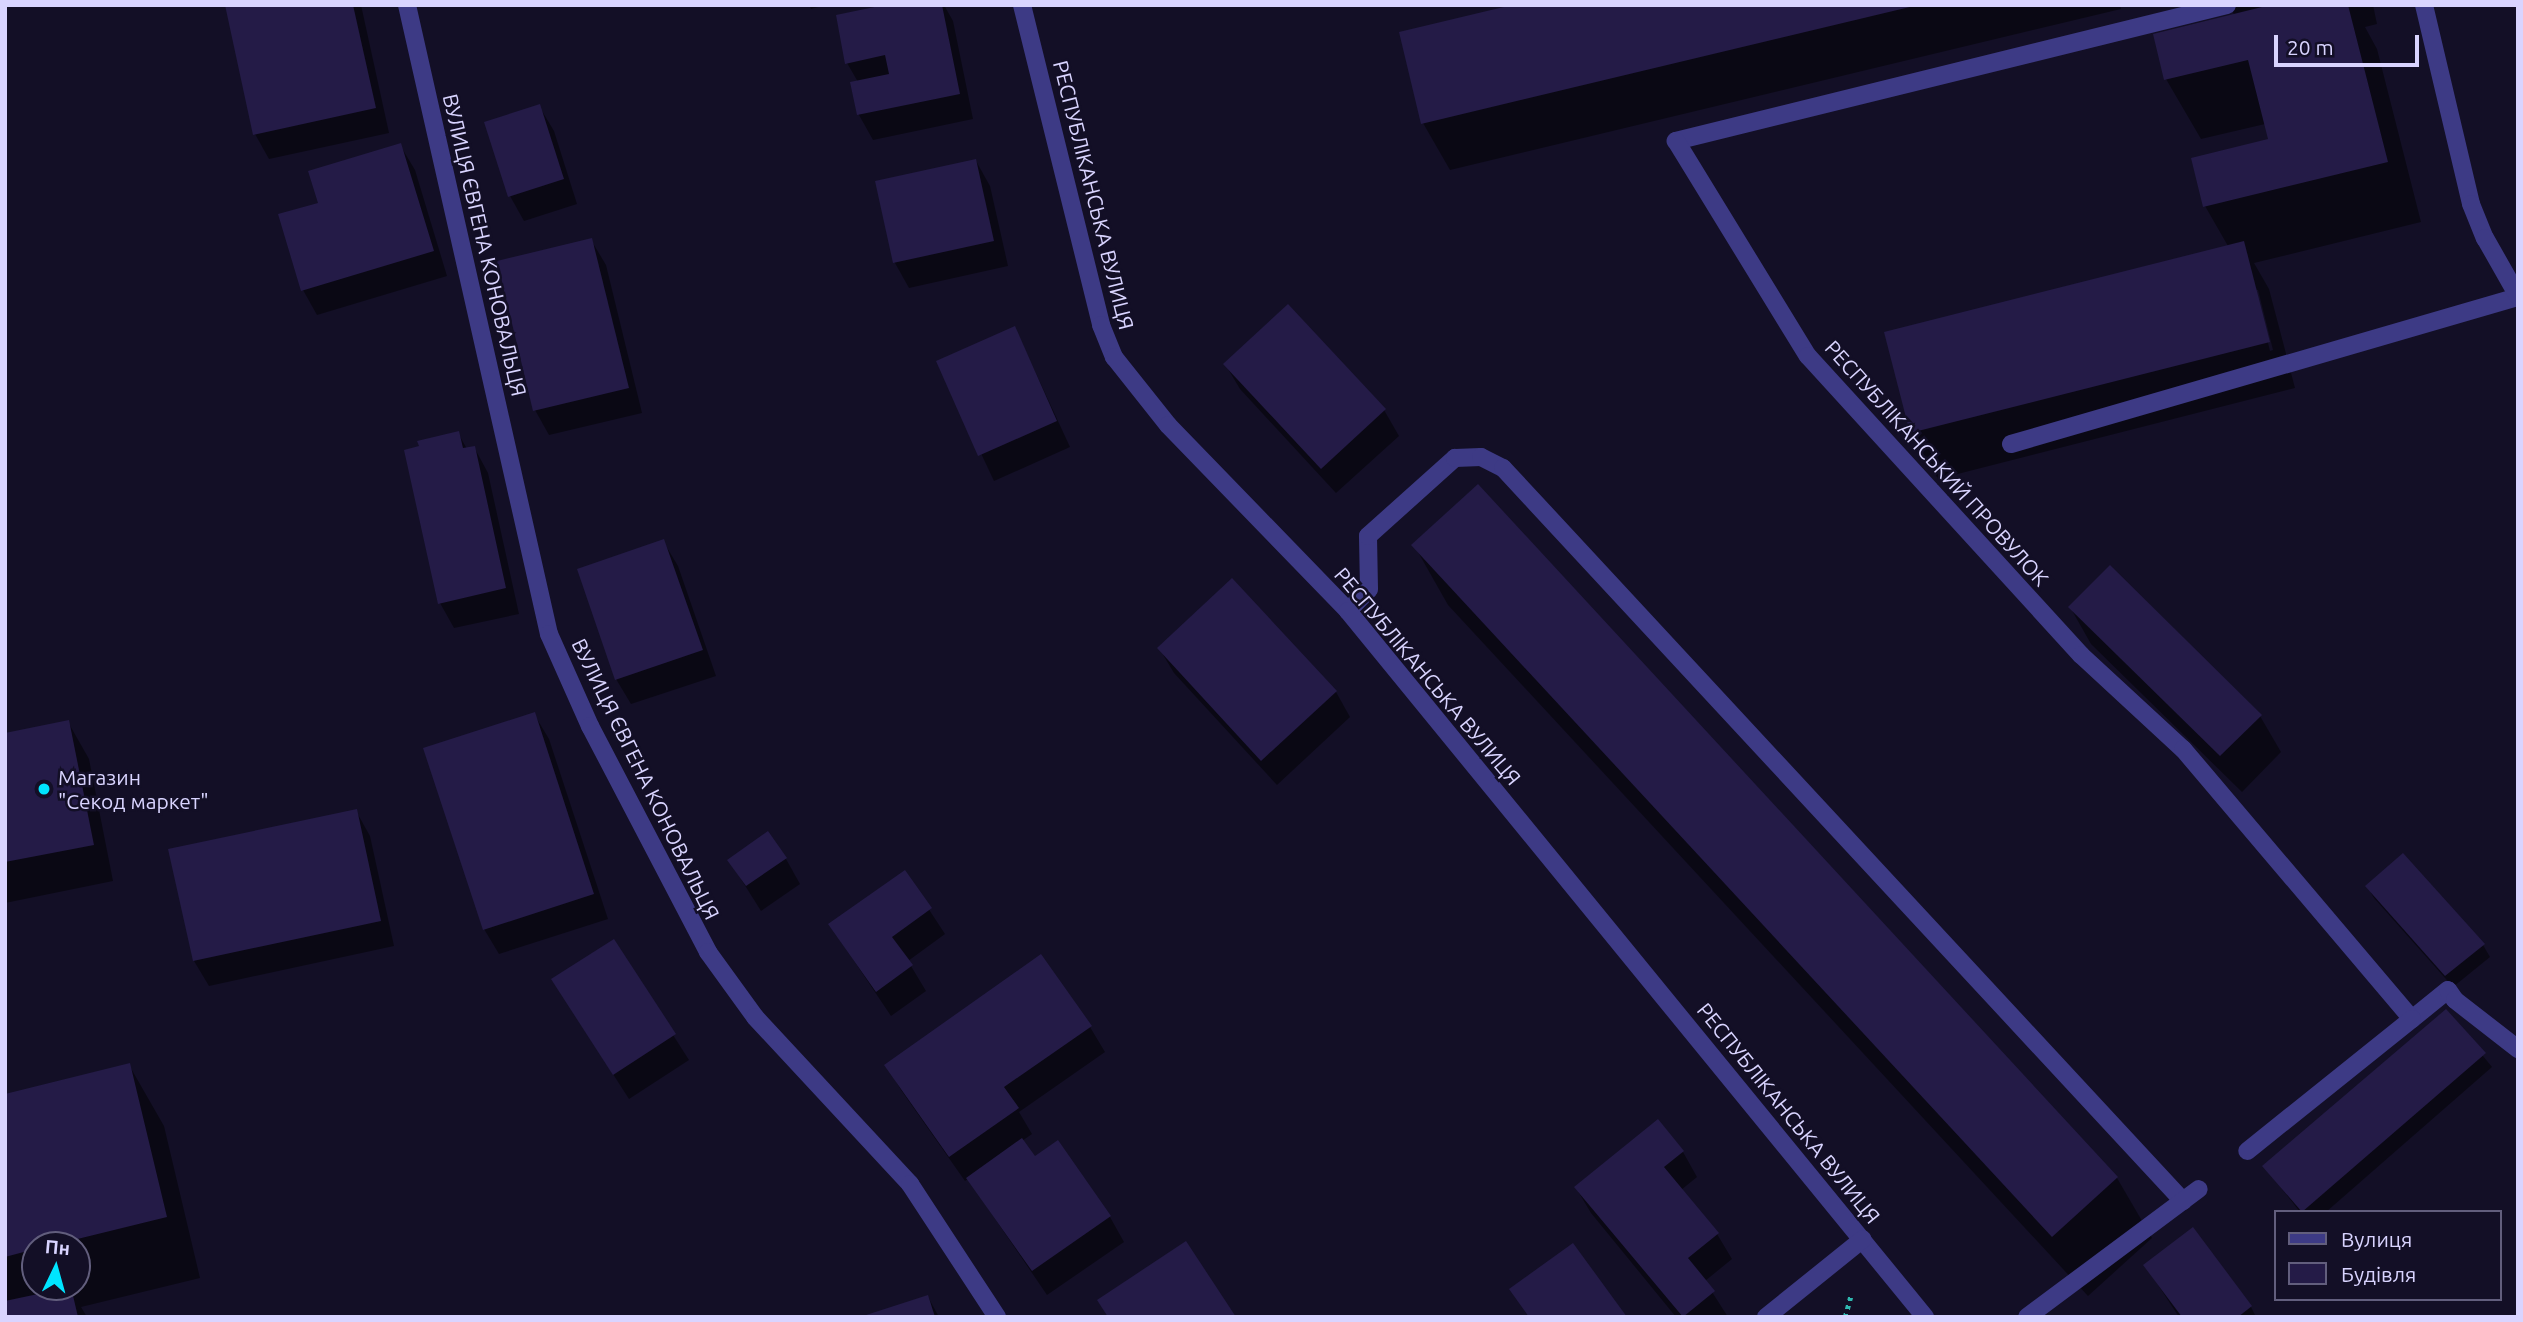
<!DOCTYPE html>
<html>
<head>
<meta charset="utf-8">
<style>
	body { margin:0 }
	#map { position:relative; width:2523px; height:1322px; overflow:hidden; background:#130f26; font-family:Ubuntu,sans-serif }
	div>[style] { position:absolute }
	[style*='--x'] { left:calc(var(--x)*1px); top:calc(var(--y)*1px); width:calc(var(--w)*1px); rotate:calc(var(--a)*1deg) }
	.shadow>* { inset:0; background:#0007 }
	.building>* { inset:0; background:#241b47 }
	.path>* { height:4.5px; margin-top:-2.25px; transform-origin:0; background:repeating-linear-gradient(90deg,#2fb8b0 0 3.5px,transparent 0 8.5px) }
	.service>* { height:18px; margin:-9px; padding:0 9px; transform-origin:9px; border-radius:9px; background:#3d3a85 }
	.minor>* { height:18px; margin:-9px; padding:0 9px; transform-origin:9px; border-radius:9px; background:#3d3a85 }
	.tertiary>* { height:18px; margin:-9px; padding:0 9px; transform-origin:9px; border-radius:9px; background:#3d3a85 }
	.dots>* { width:19px; height:19px; translate:-50% -50%; box-sizing:border-box; border:4px solid #130f26; border-radius:50% }
	span { translate:-50% -50%; white-space:nowrap; text-align:center; line-height:1.15; -webkit-text-stroke:5px #130f26; paint-order:stroke }
	.street-label { font-size:21px; color:#d9d4ff }
	.poi-label { font-size:21px; color:#d9d4ff }
	.left { translate:0 -50%; text-align:left }
	.frame { position:absolute; inset:0; border:7px solid #d9d4ff; pointer-events:none }
	.legend { position:absolute; left:2274px; top:1210px; width:228px; height:91px; box-sizing:border-box; background:#130f26; border:2px solid #625e7d; margin:0; padding:9px 12px; list-style:none; font-size:21px; color:#d9d4ff }
	.legend li { display:flex; align-items:center; gap:14px; height:35px }
	.legend b { width:35px; border:2px solid #625e7d }
	.north { position:absolute; left:21px; top:1231px; width:70px; height:70px; box-sizing:border-box; background:#130f26; border:2px solid #625e7d; border-radius:50%; rotate:5deg; font-size:19px; font-weight:700; line-height:28px; text-align:center; color:#d9d4ff }
	.north::after { content:''; display:block; margin:auto; width:24px; height:32px; background:#00e5ff; clip-path:polygon(50% 0,100% 100%,50% 72%,0 100%) }
	.scale { position:absolute; left:2274px; top:35px; width:145px; height:32px; box-sizing:border-box; border:4px solid #d9d4ff; border-top:0; padding-left:9px; font-size:21px; line-height:24px; white-space:nowrap; color:#d9d4ff; -webkit-text-stroke:5px #130f26; paint-order:stroke }
</style>
</head>
<body>
<div id="map">
	<div class="shadow">
		<i style="clip-path:polygon(227px 5px,361px 5px,389px 133px,269px 159px,255px 134px)"></i>
		<i style="clip-path:polygon(809px 5px,826px 5px,811px 9px)"></i>
		<i style="clip-path:polygon(893px 5px,944px 5px,953px 21px,973px 119px,873px 140px,859px 115px,858px 82px,847px 63px)"></i>
		<i style="clip-path:polygon(1520px 5px,2120px 5px,2121px 9px,1450px 170px,1423px 123px)"></i>
		<i style="clip-path:polygon(evenodd,2229px 5px,2373px 5px,2377px 24px,2365px 27px,2377px 49px,2421px 222px,2254px 263px,2269px 289px,2295px 388px,1938px 479px,1911px 433px,1886px 334px,2228px 246px,2205px 206px,2270px 140px,2265px 124px,2201px 139px,2166px 79px,2235px 16px,2229px 5px,2255px 290px,2258px 290px,2273px 350px,2270px 351px,2255px 290px)"></i>
		<i style="clip-path:polygon(539px 106px,554px 131px,577px 204px,524px 221px,510px 196px)"></i>
		<i style="clip-path:polygon(400px 145px,415px 170px,447px 276px,317px 315px,303px 290px,320px 204px)"></i>
		<i style="clip-path:polygon(976px 161px,990px 186px,1008px 266px,909px 288px,895px 263px,877px 182px)"></i>
		<i style="clip-path:polygon(591px 240px,606px 265px,642px 413px,549px 435px,535px 410px)"></i>
		<i style="clip-path:polygon(1015px 328px,1070px 447px,994px 481px,938px 362px)"></i>
		<i style="clip-path:polygon(1225px 364px,1384px 410px,1399px 436px,1336px 493px,1240px 389px)"></i>
		<i style="clip-path:polygon(458px 433px,467px 449px,474px 447px,488px 473px,519px 614px,454px 628px,440px 603px,421px 448px)"></i>
		<i style="clip-path:polygon(663px 541px,678px 566px,716px 676px,631px 704px,616px 679px)"></i>
		<i style="clip-path:polygon(1414px 545px,2117px 1178px,2152px 1238px,2088px 1296px,1448px 605px)"></i>
		<i style="clip-path:polygon(2070px 607px,2260px 716px,2281px 752px,2242px 792px,2091px 644px)"></i>
		<i style="clip-path:polygon(1159px 648px,1336px 692px,1350px 717px,1277px 785px,1174px 673px)"></i>
		<i style="clip-path:polygon(534px 714px,549px 739px,608px 919px,499px 954px,484px 929px)"></i>
		<i style="clip-path:polygon(68px 722px,89px 759px,113px 881px,5px 903px,5px 735px)"></i>
		<i style="clip-path:polygon(356px 811px,370px 836px,394px 946px,209px 986px,194px 961px)"></i>
		<i style="clip-path:polygon(786px 859px,800px 884px,761px 911px,729px 860px)"></i>
		<i style="clip-path:polygon(905px 873px,945px 934px,908px 961px,926px 991px,891px 1016px,830px 925px)"></i>
		<i style="clip-path:polygon(2367px 886px,2483px 945px,2490px 957px,2453px 987px,2374px 898px)"></i>
		<i style="clip-path:polygon(613px 941px,689px 1060px,629px 1099px,568px 1004px)"></i>
		<i style="clip-path:polygon(2446px 1011px,2492px 1067px,2326px 1212px,2300px 1212px,2264px 1166px)"></i>
		<i style="clip-path:polygon(1090px 1027px,1105px 1052px,1019px 1112px,1032px 1134px,1022px 1141px,1034px 1159px,1110px 1217px,1124px 1242px,1047px 1295px,968px 1179px,965px 1181px,901px 1090px,886px 1065px)"></i>
		<i style="clip-path:polygon(evenodd,129px 1065px,164px 1126px,200px 1278px,81px 1307px,87px 1317px,5px 1317px,5px 1095px,129px 1065px,35px 1245px,77px 1245px,77px 1287px,35px 1287px,35px 1245px)"></i>
		<i style="clip-path:polygon(1683px 1152px,1697px 1177px,1681px 1190px,1717px 1234px,1732px 1259px,1705px 1281px,1728px 1317px,1676px 1317px,1591px 1213px,1576px 1188px)"></i>
		<i style="clip-path:polygon(2145px 1265px,2251px 1307px,2256px 1317px,2179px 1317px)"></i>
		<i style="clip-path:polygon(928px 1297px,939px 1317px,869px 1317px)"></i>
	</div>
	<div class="building">
		<i style="clip-path:polygon(225px 5px,353px 5px,376px 108px,253px 135px)"></i>
		<i style="clip-path:polygon(884px 5px,942px 5px,960px 94px,857px 115px,850px 82px,889px 74px,885px 55px,845px 64px,836px 15px)"></i>
		<i style="clip-path:polygon(1512px 5px,1914px 5px,1914px 6px,1421px 124px,1399px 32px)"></i>
		<i style="clip-path:polygon(2270px 5px,2348px 5px,2388px 162px,2203px 207px,2191px 158px,2268px 139px,2248px 60px,2164px 80px,2153px 34px)"></i>
		<i style="clip-path:polygon(540px 104px,564px 179px,508px 197px,484px 122px)"></i>
		<i style="clip-path:polygon(401px 143px,434px 251px,301px 291px,278px 214px,318px 203px,308px 171px)"></i>
		<i style="clip-path:polygon(976px 159px,994px 241px,893px 263px,875px 181px)"></i>
		<i style="clip-path:polygon(592px 238px,629px 388px,533px 411px,497px 261px)"></i>
		<i style="clip-path:polygon(2244px 241px,2270px 342px,1910px 433px,1884px 332px)"></i>
		<i style="clip-path:polygon(1288px 304px,1386px 409px,1321px 469px,1223px 364px)"></i>
		<i style="clip-path:polygon(1015px 326px,1057px 421px,978px 456px,936px 361px)"></i>
		<i style="clip-path:polygon(459px 431px,463px 448px,475px 446px,506px 588px,438px 604px,404px 450px,419px 446px,417px 441px)"></i>
		<i style="clip-path:polygon(1478px 484px,2118px 1177px,2052px 1237px,1411px 545px)"></i>
		<i style="clip-path:polygon(664px 539px,703px 650px,615px 680px,577px 569px)"></i>
		<i style="clip-path:polygon(2110px 565px,2262px 715px,2220px 756px,2068px 607px)"></i>
		<i style="clip-path:polygon(1232px 578px,1337px 691px,1261px 761px,1157px 648px)"></i>
		<i style="clip-path:polygon(535px 712px,594px 894px,483px 930px,423px 748px)"></i>
		<i style="clip-path:polygon(69px 720px,94px 845px,5px 862px,5px 733px)"></i>
		<i style="clip-path:polygon(357px 809px,381px 921px,193px 961px,168px 849px)"></i>
		<i style="clip-path:polygon(768px 831px,787px 858px,746px 886px,727px 860px)"></i>
		<i style="clip-path:polygon(2403px 853px,2485px 944px,2445px 976px,2365px 886px)"></i>
		<i style="clip-path:polygon(905px 870px,932px 908px,892px 937px,913px 965px,876px 992px,828px 924px)"></i>
		<i style="clip-path:polygon(614px 939px,676px 1034px,613px 1075px,551px 979px)"></i>
		<i style="clip-path:polygon(1041px 954px,1092px 1026px,1004px 1087px,1019px 1108px,949px 1157px,884px 1065px)"></i>
		<i style="clip-path:polygon(2446px 1009px,2486px 1053px,2302px 1212px,2262px 1166px)"></i>
		<i style="clip-path:polygon(130px 1063px,167px 1217px,53px 1245px,35px 1245px,35px 1249px,5px 1257px,5px 1094px)"></i>
		<i style="clip-path:polygon(1658px 1119px,1684px 1151px,1664px 1167px,1719px 1233px,1688px 1258px,1715px 1291px,1683px 1317px,1574px 1187px)"></i>
		<i style="clip-path:polygon(1022px 1138px,1035px 1156px,1058px 1140px,1111px 1216px,1032px 1271px,966px 1178px)"></i>
		<i style="clip-path:polygon(2193px 1227px,2252px 1306px,2238px 1317px,2182px 1317px,2143px 1265px)"></i>
		<i style="clip-path:polygon(1186px 1241px,1236px 1317px,1108px 1317px,1097px 1300px)"></i>
		<i style="clip-path:polygon(1573px 1243px,1627px 1317px,1529px 1317px,1509px 1289px)"></i>
		<i style="clip-path:polygon(71px 1287px,78px 1317px,5px 1317px,5px 1301px)"></i>
		<i style="clip-path:polygon(928px 1295px,935px 1317px,863px 1317px,863px 1316px)"></i>
	</div>
	<div class="path">
		<i style="--x:1845;--y:1317;--w:24;--a:-75"></i>
	</div>
	<div class="service">
		<i style="--x:2011;--y:444;--w:528;--a:-16.17"></i>
		<i style="--x:1348;--y:611;--w:30;--a:-46"></i>
		<i style="--x:1369;--y:589;--w:53;--a:-91.1"></i>
		<i style="--x:1368;--y:536;--w:117;--a:-41.9"></i>
		<i style="--x:1455;--y:458;--w:26;--a:-2"></i>
		<i style="--x:1481;--y:457;--w:25;--a:27"></i>
		<i style="--x:1503;--y:468;--w:1000;--a:47.15"></i>
		<i style="--x:2412;--y:1019;--w:46;--a:-38.9"></i>
		<i style="--x:2448;--y:990;--w:12;--a:55"></i>
		<i style="--x:2455;--y:1000;--w:80;--a:37.9"></i>
	</div>
	<div class="minor">
		<i style="--x:407;--y:5;--w:645;--a:77.28"></i>
		<i style="--x:549;--y:634;--w:101;--a:66"></i>
		<i style="--x:590;--y:726;--w:255;--a:62.4"></i>
		<i style="--x:708;--y:952;--w:80;--a:54.1"></i>
		<i style="--x:755;--y:1017;--w:228;--a:47.1"></i>
		<i style="--x:910;--y:1184;--w:159;--a:56.8"></i>
		<i style="--x:1022;--y:5;--w:330;--a:76.1"></i>
		<i style="--x:1101;--y:325;--w:35;--a:68"></i>
		<i style="--x:1114;--y:357;--w:87;--a:51.5"></i>
		<i style="--x:1168;--y:425;--w:259;--a:45.9"></i>
		<i style="--x:1348;--y:611;--w:912;--a:50.74"></i>
		<i style="--x:2227;--y:5;--w:568;--a:166.14"></i>
		<i style="--x:1676;--y:141;--w:252;--a:58.5"></i>
		<i style="--x:1808;--y:356;--w:405;--a:47.6"></i>
		<i style="--x:2081;--y:655;--w:139;--a:42.7"></i>
		<i style="--x:2183;--y:749;--w:354;--a:49.7"></i>
		<i style="--x:2412;--y:1019;--w:211;--a:141.3"></i>
		<i style="--x:1766;--y:1317;--w:124;--a:-38.8"></i>
		<i style="--x:2027;--y:1317;--w:214;--a:-36.7"></i>
	</div>
	<div class="tertiary">
		<i style="--x:2424;--y:5;--w:204;--a:76.7"></i>
		<i style="--x:2471;--y:204;--w:37;--a:68"></i>
		<i style="--x:2485;--y:238;--w:67;--a:60.4"></i>
	</div>
	<div class="dots">
		<i style="left:44px;top:789px;background:#00e5ff"></i>
	</div>
	<div class="street-label">
		<span style="left:1094px;top:195px;rotate:76deg">РЕСПУБЛІКАНСЬКА ВУЛИЦЯ</span>
		<span style="left:485px;top:245px;rotate:77deg">ВУЛИЦЯ ЄВГЕНА КОНОВАЛЬЦЯ</span>
		<span style="left:1937px;top:463px;rotate:48deg">РЕСПУБЛІКАНСЬКИЙ ПРОВУЛОК</span>
		<span style="left:1428px;top:676px;rotate:50deg">РЕСПУБЛІКАНСЬКА ВУЛИЦЯ</span>
		<span style="left:646px;top:779px;rotate:64deg">ВУЛИЦЯ ЄВГЕНА КОНОВАЛЬЦЯ</span>
		<span style="left:1789px;top:1113px;rotate:51deg">РЕСПУБЛІКАНСЬКА ВУЛИЦЯ</span>
	</div>
	<div class="poi-label">
		<span class="left" style="left:58px;top:789px">Магазин<br>"Секод маркет"</span>
	</div>
	<div class="frame"></div>
	<ul class="legend">
	<li><b style="height:9px;background:#3d3a85"></b>Вулиця</li>
	<li><b style="height:19px;background:#241b47"></b>Будівля</li>
	</ul>
	<div class="north">Пн</div>
	<div class="scale">20 m</div>
</div>
</body>
</html>
